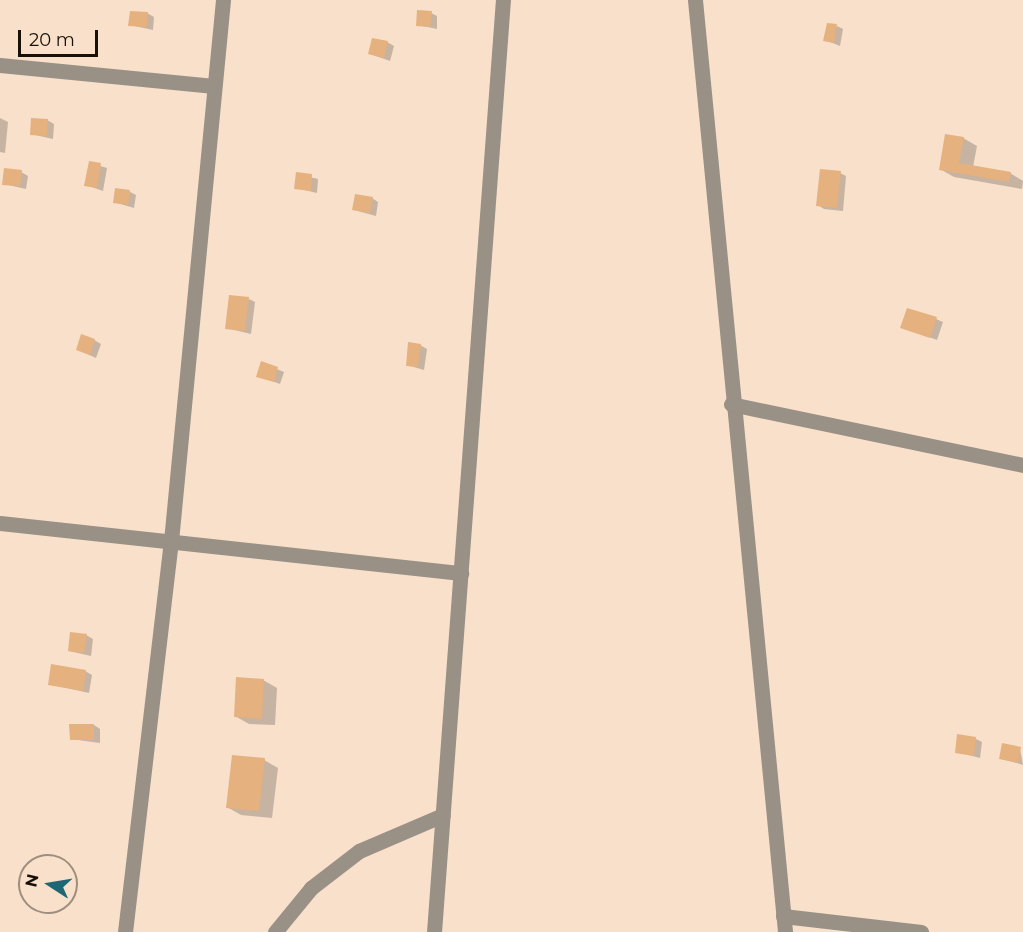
<!DOCTYPE html>
<html>
<head>
<meta charset="utf-8">
<style>
	body { margin:0 }
	#map { position:relative; width:1023px; height:932px; overflow:hidden; background:#f8e0ca; font-family:Montserrat,sans-serif }
	div>[style] { position:absolute }
	[style*='--x'] { left:calc(var(--x)*1px); top:calc(var(--y)*1px); width:calc(var(--w)*1px); rotate:calc(var(--a)*1deg) }
	.shadow>* { inset:0; background:#0003 }
	.building>* { inset:0; background:#e4b17f }
	.minor>* { height:15px; margin:-7.5px; padding:0 7.5px; transform-origin:7.5px; border-radius:7.5px; background:#999086 }
	span { translate:-50% -50%; white-space:nowrap; text-align:center; line-height:1.15; -webkit-text-stroke:6px #f8e0ca; paint-order:stroke }
	.north { position:absolute; left:18px; top:854px; width:60px; height:60px; box-sizing:border-box; background:#f8e0ca; border:2px solid #9f8d7d; border-radius:50%; rotate:282deg; font-size:16px; font-weight:700; line-height:24px; text-align:center; color:#191109 }
	.north::after { content:''; display:block; margin:auto; width:21px; height:27px; background:#206776; clip-path:polygon(50% 0,100% 100%,50% 72%,0 100%) }
	.scale { position:absolute; left:18px; top:30px; width:80px; height:27px; box-sizing:border-box; border:3px solid #191109; border-top:0; padding-left:8px; font-size:18px; line-height:21px; white-space:nowrap; color:#191109; -webkit-text-stroke:4px #f8e0ca; paint-order:stroke }
</style>
</head>
<body>
<div id="map">
	<div class="shadow">
		<i style="clip-path:polygon(147px 13px,154px 17px,153px 30px,130px 25px)"></i>
		<i style="clip-path:polygon(431px 13px,437px 16px,437px 29px,418px 25px)"></i>
		<i style="clip-path:polygon(837px 26px,843px 29px,840px 46px,825px 40px)"></i>
		<i style="clip-path:polygon(387px 42px,394px 46px,390px 61px,370px 54px)"></i>
		<i style="clip-path:polygon(0 118px,8px 122px,5px 153px,0 152px)"></i>
		<i style="clip-path:polygon(47px 120px,54px 124px,53px 139px,31px 134px)"></i>
		<i style="clip-path:polygon(963px 138px,977px 146px,973px 167px,1010px 173px,1023px 181px,1022px 189px,954px 177px,940px 169px)"></i>
		<i style="clip-path:polygon(90px 163px,107px 168px,103px 191px,86px 185px)"></i>
		<i style="clip-path:polygon(21px 172px,28px 176px,26px 189px,4px 184px)"></i>
		<i style="clip-path:polygon(840px 173px,846px 176px,843px 211px,824px 209px,818px 205px)"></i>
		<i style="clip-path:polygon(297px 174px,318px 179px,317px 193px,296px 188px)"></i>
		<i style="clip-path:polygon(130px 192px,136px 195px,134px 208px,114px 202px)"></i>
		<i style="clip-path:polygon(372px 198px,378px 202px,376px 216px,354px 210px)"></i>
		<i style="clip-path:polygon(249px 299px,255px 302px,251px 334px,226px 328px)"></i>
		<i style="clip-path:polygon(936px 319px,943px 322px,937px 340px,902px 327px)"></i>
		<i style="clip-path:polygon(94px 340px,101px 344px,96px 358px,78px 350px)"></i>
		<i style="clip-path:polygon(420px 345px,427px 349px,424px 370px,407px 365px)"></i>
		<i style="clip-path:polygon(262px 363px,284px 372px,280px 384px,258px 376px)"></i>
		<i style="clip-path:polygon(86px 635px,93px 639px,91px 656px,69px 651px)"></i>
		<i style="clip-path:polygon(85px 671px,92px 675px,89px 693px,49px 684px)"></i>
		<i style="clip-path:polygon(263px 680px,277px 688px,275px 725px,249px 724px,235px 716px)"></i>
		<i style="clip-path:polygon(94px 725px,100px 729px,100px 743px,71px 739px)"></i>
		<i style="clip-path:polygon(976px 739px,982px 742px,980px 758px,957px 752px)"></i>
		<i style="clip-path:polygon(1020px 749px,1023px 765px,1000px 758px)"></i>
		<i style="clip-path:polygon(264px 760px,278px 768px,272px 818px,241px 815px,227px 807px)"></i>
	</div>
	<div class="building">
		<i style="clip-path:polygon(417px 10px,432px 11px,430px 27px,416px 26px)"></i>
		<i style="clip-path:polygon(130px 11px,148px 12px,147px 27px,128px 26px)"></i>
		<i style="clip-path:polygon(827px 23px,837px 24px,834px 43px,823px 41px)"></i>
		<i style="clip-path:polygon(372px 38px,388px 41px,384px 58px,368px 54px)"></i>
		<i style="clip-path:polygon(31px 118px,48px 119px,47px 136px,30px 135px)"></i>
		<i style="clip-path:polygon(945px 134px,964px 137px,959px 163px,1011px 172px,1009px 182px,939px 170px)"></i>
		<i style="clip-path:polygon(89px 161px,101px 163px,97px 188px,84px 186px)"></i>
		<i style="clip-path:polygon(4px 168px,22px 170px,20px 186px,2px 185px)"></i>
		<i style="clip-path:polygon(820px 169px,841px 171px,837px 208px,816px 206px)"></i>
		<i style="clip-path:polygon(296px 172px,312px 174px,311px 191px,294px 189px)"></i>
		<i style="clip-path:polygon(115px 188px,130px 190px,128px 205px,113px 203px)"></i>
		<i style="clip-path:polygon(355px 194px,373px 197px,370px 213px,352px 210px)"></i>
		<i style="clip-path:polygon(229px 295px,249px 297px,245px 331px,225px 329px)"></i>
		<i style="clip-path:polygon(907px 308px,937px 317px,930px 338px,900px 328px)"></i>
		<i style="clip-path:polygon(81px 334px,95px 339px,90px 355px,76px 350px)"></i>
		<i style="clip-path:polygon(408px 342px,421px 344px,418px 367px,406px 366px)"></i>
		<i style="clip-path:polygon(261px 361px,278px 367px,274px 382px,256px 377px)"></i>
		<i style="clip-path:polygon(70px 632px,87px 634px,84px 653px,68px 651px)"></i>
		<i style="clip-path:polygon(51px 664px,86px 670px,83px 691px,48px 685px)"></i>
		<i style="clip-path:polygon(236px 677px,264px 679px,262px 719px,234px 717px)"></i>
		<i style="clip-path:polygon(69px 724px,94px 724px,94px 740px,70px 740px)"></i>
		<i style="clip-path:polygon(957px 734px,976px 737px,974px 756px,955px 753px)"></i>
		<i style="clip-path:polygon(1002px 743px,1021px 747px,1018px 763px,999px 759px)"></i>
		<i style="clip-path:polygon(232px 755px,265px 758px,259px 811px,226px 808px)"></i>
	</div>
	<div class="minor">
		<i style="--x:695;--y:0;--w:936;--a:84.48"></i>
		<i style="--x:0;--y:65;--w:215;--a:5.6"></i>
		<i style="--x:731;--y:404;--w:298;--a:11.8"></i>
		<i style="--x:0;--y:523;--w:464;--a:6.2"></i>
		<i style="--x:783;--y:916;--w:139;--a:6.6"></i>
		<i style="--x:125;--y:932;--w:394;--a:-83.3"></i>
		<i style="--x:171;--y:541;--w:543;--a:-84.51"></i>
		<i style="--x:275;--y:932;--w:57;--a:-50.7"></i>
		<i style="--x:311;--y:888;--w:61;--a:-37.6"></i>
		<i style="--x:359;--y:851;--w:91;--a:-23.2"></i>
		<i style="--x:434;--y:932;--w:935;--a:-85.77"></i>
	</div>
	<div class="north">N</div>
	<div class="scale">20 m</div>
</div>
</body>
</html>
